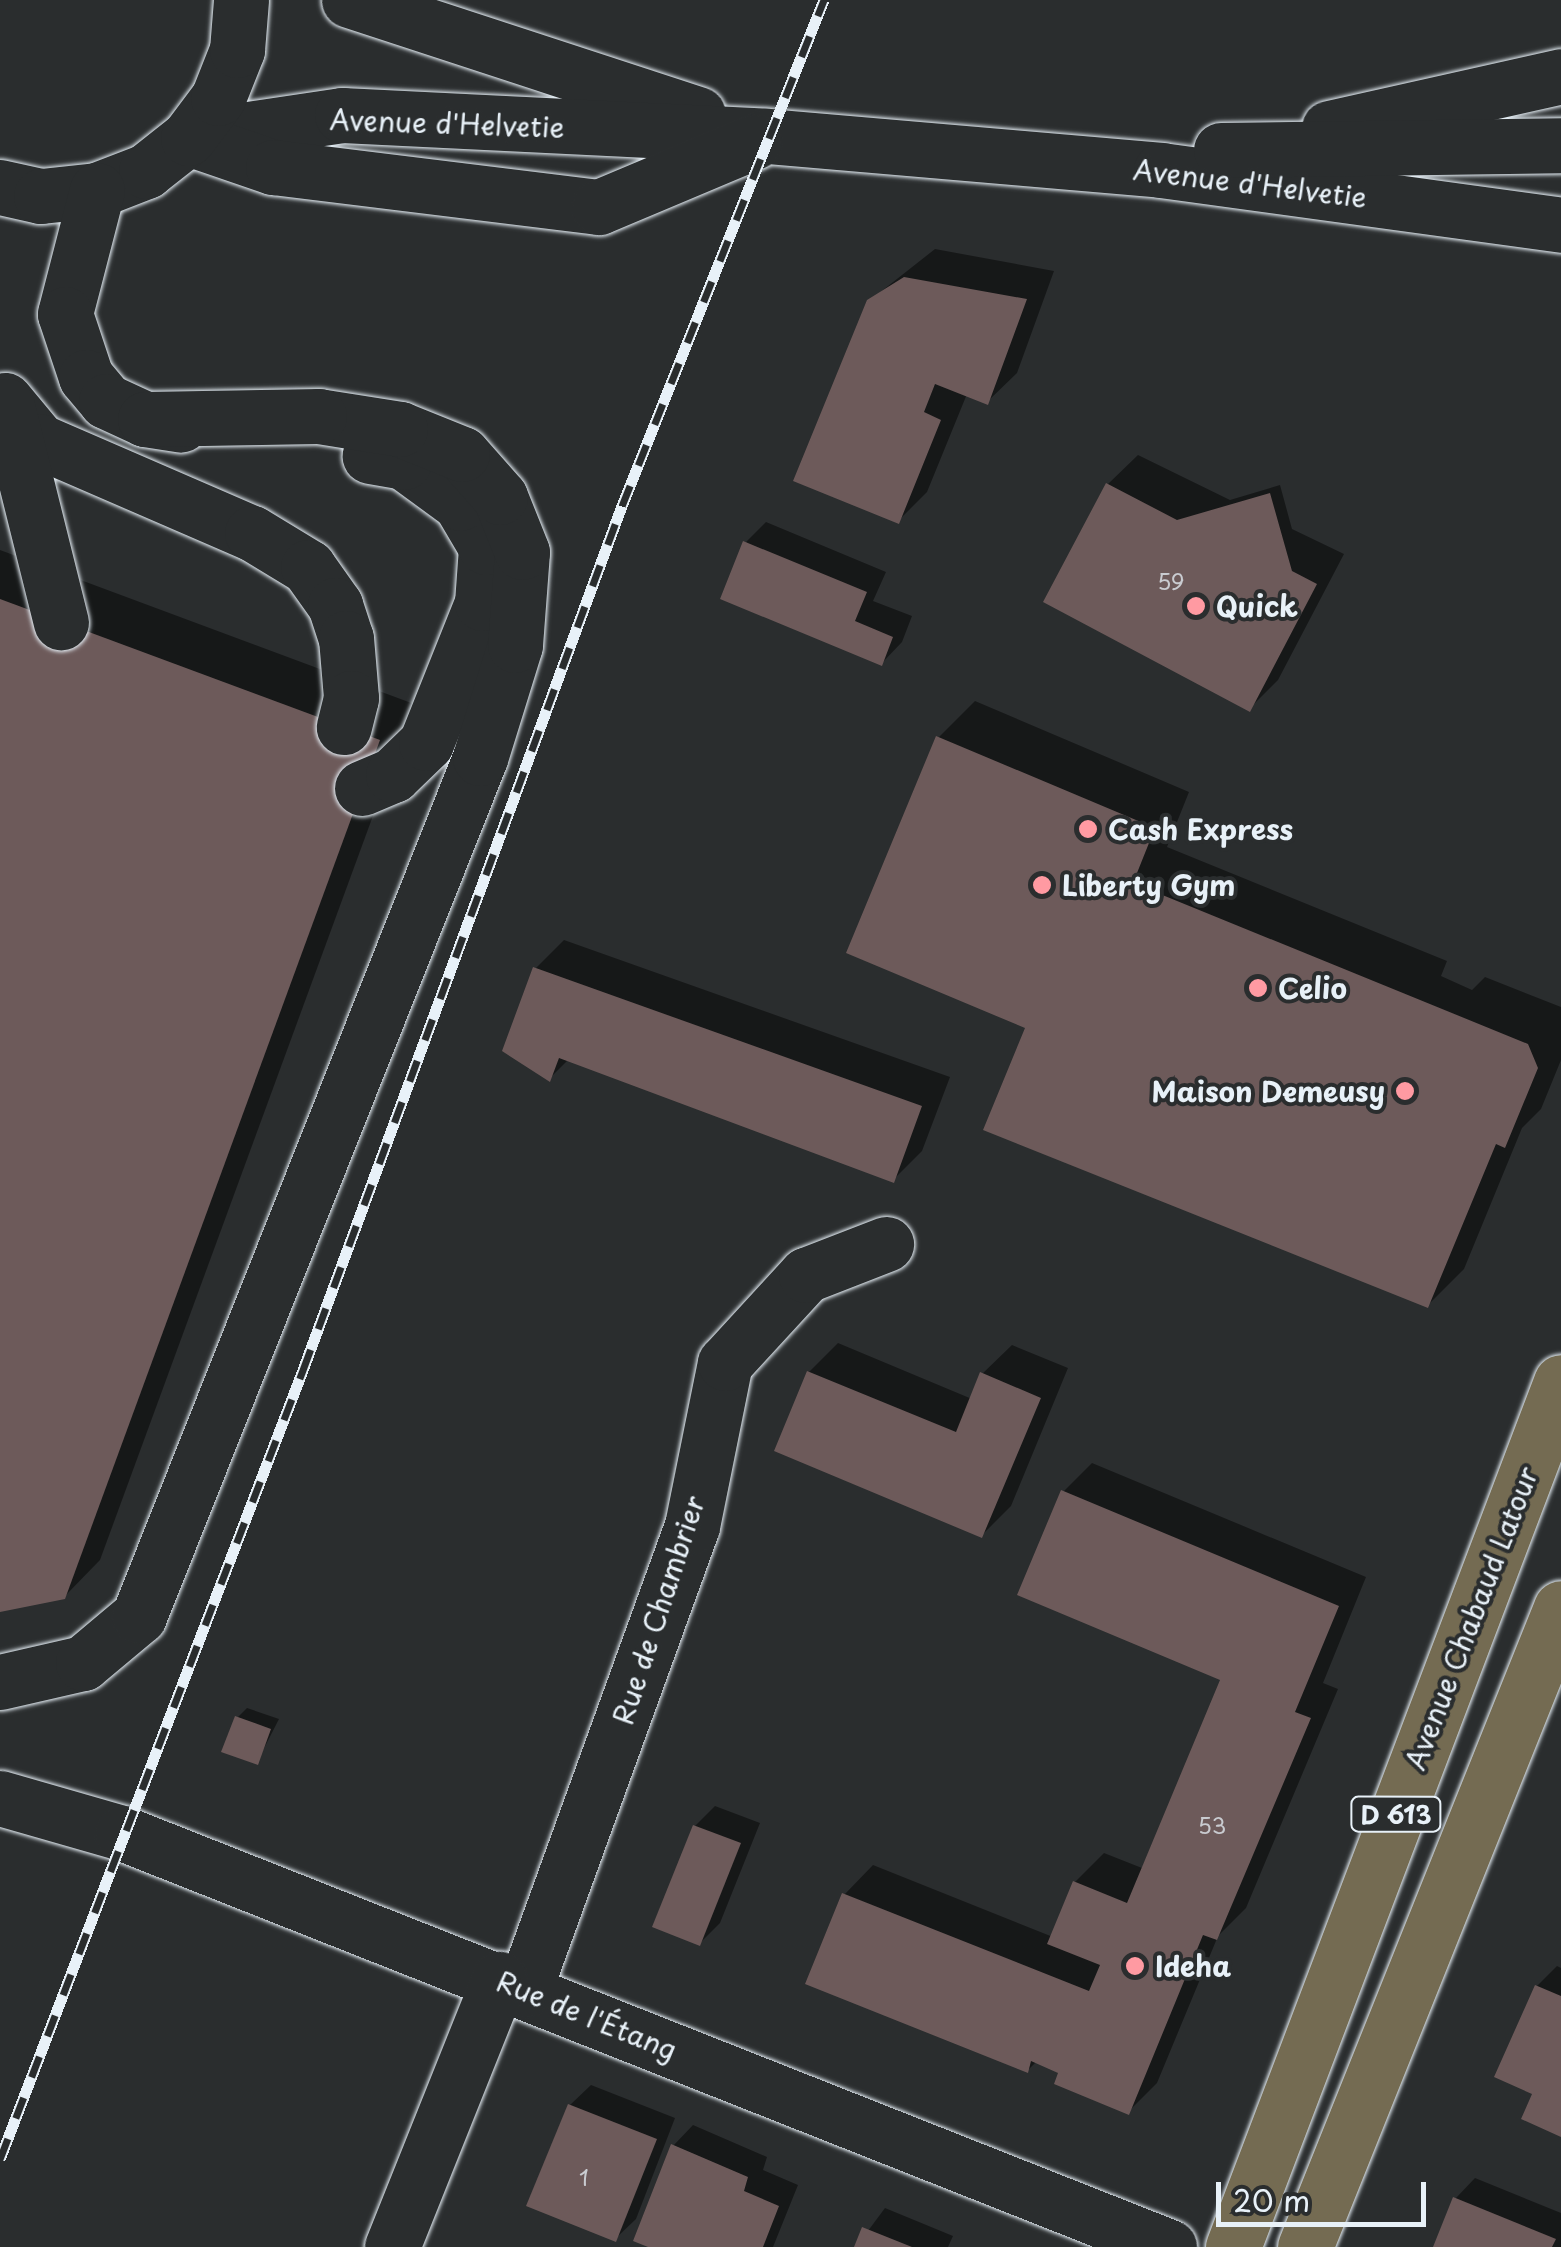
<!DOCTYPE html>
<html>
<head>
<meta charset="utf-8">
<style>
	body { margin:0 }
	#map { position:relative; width:1561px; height:2247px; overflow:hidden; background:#2a2d2e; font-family:"Playpen Sans",sans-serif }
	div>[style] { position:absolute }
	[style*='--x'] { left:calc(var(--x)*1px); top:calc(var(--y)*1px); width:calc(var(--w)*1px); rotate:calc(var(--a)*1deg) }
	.shadow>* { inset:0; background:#0007 }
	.building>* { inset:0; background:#6d5a5a }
	.roads { filter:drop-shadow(0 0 2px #e8f1f8) drop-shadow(0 0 2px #e8f1f8) }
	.minor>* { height:55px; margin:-27.5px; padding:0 27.5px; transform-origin:27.5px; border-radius:27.5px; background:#2a2d2e }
	.major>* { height:55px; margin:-27.5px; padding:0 27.5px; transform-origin:27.5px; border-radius:27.5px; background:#746b52 }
	.rail>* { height:11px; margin-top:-5.5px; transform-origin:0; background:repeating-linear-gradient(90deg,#2a2d2e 0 22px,#e8f1f8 0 44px); box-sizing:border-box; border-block:2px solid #e8f1f8 }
	.dots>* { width:28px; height:28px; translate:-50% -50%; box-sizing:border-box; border:5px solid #2a2d2e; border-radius:50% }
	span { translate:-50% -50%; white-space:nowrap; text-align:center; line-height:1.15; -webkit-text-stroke:8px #2a2d2e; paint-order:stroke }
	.number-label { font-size:22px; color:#c9cbd0 }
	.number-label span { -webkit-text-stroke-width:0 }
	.shield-label span { padding:2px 8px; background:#2a2d2e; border:2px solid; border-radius:8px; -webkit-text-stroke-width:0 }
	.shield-label { font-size:25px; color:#e8f1f8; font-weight:700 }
	.street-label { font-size:28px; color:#e8f1f8 }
	.poi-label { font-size:28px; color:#e8f1f8; font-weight:700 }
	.left { translate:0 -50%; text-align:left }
	.right { translate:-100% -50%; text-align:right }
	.scale { position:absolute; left:1216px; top:2182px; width:210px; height:45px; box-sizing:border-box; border:5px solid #e8f1f8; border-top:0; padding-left:12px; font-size:30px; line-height:35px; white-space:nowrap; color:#e8f1f8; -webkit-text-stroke:8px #2a2d2e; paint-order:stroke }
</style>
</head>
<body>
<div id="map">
	<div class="shadow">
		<i style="clip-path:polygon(935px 249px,1054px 271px,1017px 373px,987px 402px,967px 394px,927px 492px,898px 521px,869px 301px)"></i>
		<i style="clip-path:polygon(1138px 455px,1230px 500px,1280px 485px,1292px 529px,1344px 554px,1278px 680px,1249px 709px,1046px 601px,1108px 484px)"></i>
		<i style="clip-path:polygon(766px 522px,886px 572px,873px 601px,912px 616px,902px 642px,882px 663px,746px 542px)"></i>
		<i style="clip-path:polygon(0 550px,414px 704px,100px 1560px,64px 1597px,0 1610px)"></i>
		<i style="clip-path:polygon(975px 701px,1189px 792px,1167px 847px,1447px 961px,1441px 976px,1472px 990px,1485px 977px,1561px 1007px,1561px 1060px,1541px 1109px,1522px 1128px,1464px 1269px,1428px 1305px,1028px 1027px,939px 737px)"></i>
		<i style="clip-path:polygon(564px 940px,950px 1077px,922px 1151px,893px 1180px,569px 1059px,549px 1079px,535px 969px)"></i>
		<i style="clip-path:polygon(838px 1343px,972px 1399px,982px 1374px,1012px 1345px,1068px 1368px,1011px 1506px,982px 1535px,809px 1372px)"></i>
		<i style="clip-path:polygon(1092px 1463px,1366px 1577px,1323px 1683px,1338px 1689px,1246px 1908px,1218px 1936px,1157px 2083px,1128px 2112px,1037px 2061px,1028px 2070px,844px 1895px,873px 1865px,1053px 1937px,1075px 1882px,1104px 1853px,1142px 1868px,1223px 1679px,1063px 1492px)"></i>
		<i style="clip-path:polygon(247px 1708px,279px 1719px,257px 1762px,237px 1718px)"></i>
		<i style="clip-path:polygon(715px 1806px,760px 1823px,720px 1923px,700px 1943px,695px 1826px)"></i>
		<i style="clip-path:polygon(1557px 1966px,1561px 1968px,1561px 2134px,1535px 2092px,1537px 1986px)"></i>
		<i style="clip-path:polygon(591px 2085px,675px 2118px,636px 2219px,615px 2239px,570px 2105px)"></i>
		<i style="clip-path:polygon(693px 2125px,767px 2157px,763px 2170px,798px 2185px,773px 2247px,655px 2247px,673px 2146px)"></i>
		<i style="clip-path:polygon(1475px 2178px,1561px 2213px,1561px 2247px,1435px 2247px,1455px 2199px)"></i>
		<i style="clip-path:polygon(885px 2208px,953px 2236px,948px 2247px,856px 2247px)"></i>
	</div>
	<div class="building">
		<i style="clip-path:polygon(904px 277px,1027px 299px,988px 405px,935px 384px,924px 412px,941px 420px,899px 524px,793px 481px,867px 300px)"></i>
		<i style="clip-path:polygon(1106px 483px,1177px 520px,1270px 493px,1292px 571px,1317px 584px,1250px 712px,1043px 602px)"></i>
		<i style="clip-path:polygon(743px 541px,867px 592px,855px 621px,893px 637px,882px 666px,720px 599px)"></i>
		<i style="clip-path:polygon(0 599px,380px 740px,65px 1599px,0 1612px)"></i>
		<i style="clip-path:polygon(936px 736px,1155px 828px,1133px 883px,1528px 1044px,1538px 1068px,1505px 1148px,1496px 1144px,1428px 1308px,983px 1130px,1025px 1028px,846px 953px)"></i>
		<i style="clip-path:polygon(533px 967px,922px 1106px,894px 1183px,559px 1058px,550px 1082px,502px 1051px)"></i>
		<i style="clip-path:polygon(807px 1371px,956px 1432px,980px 1372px,1041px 1398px,982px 1538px,774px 1451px)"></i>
		<i style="clip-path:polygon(1061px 1490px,1339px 1606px,1295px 1712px,1311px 1718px,1217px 1940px,1203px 1935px,1129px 2115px,1054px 2084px,1058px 2073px,1031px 2061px,1028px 2073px,805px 1984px,842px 1893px,1089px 1991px,1100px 1965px,1047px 1944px,1073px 1881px,1127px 1903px,1220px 1680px,1017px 1595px)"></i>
		<i style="clip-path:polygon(235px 1716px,271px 1729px,258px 1765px,221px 1752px)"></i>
		<i style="clip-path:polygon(693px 1825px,741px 1843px,700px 1946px,652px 1927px)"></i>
		<i style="clip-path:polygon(1535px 1985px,1561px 1996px,1561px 2137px,1521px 2119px,1532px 2094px,1494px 2077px)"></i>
		<i style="clip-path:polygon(568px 2104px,657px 2139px,616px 2242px,526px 2206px)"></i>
		<i style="clip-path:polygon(671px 2144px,748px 2177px,744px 2191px,779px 2206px,763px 2247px,648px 2247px,633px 2241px)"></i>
		<i style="clip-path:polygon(1453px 2197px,1556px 2239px,1552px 2247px,1433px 2247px)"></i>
		<i style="clip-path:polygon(862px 2227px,912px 2247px,854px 2247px)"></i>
	</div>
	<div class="roads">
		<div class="minor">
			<i style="--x:349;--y:0;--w:367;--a:18.1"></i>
			<i style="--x:1329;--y:128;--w:238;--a:-12.6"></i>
			<i style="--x:188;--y:138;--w:156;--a:-8.5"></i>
			<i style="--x:342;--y:115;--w:426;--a:2.8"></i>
			<i style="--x:767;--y:136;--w:395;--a:4.9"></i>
			<i style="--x:1161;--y:170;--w:404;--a:7.8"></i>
			<i style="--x:191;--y:139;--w:87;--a:18.9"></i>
			<i style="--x:273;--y:167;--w:328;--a:7"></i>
			<i style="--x:599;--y:207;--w:168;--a:-22.8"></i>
			<i style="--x:1221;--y:150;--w:340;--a:-0.8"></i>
			<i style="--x:0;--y:187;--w:42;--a:12.4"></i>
			<i style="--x:41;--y:196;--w:56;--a:-6.1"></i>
			<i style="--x:97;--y:190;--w:53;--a:-21.2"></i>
			<i style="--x:146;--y:171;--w:53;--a:-38.2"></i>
			<i style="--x:188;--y:138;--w:50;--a:-53.1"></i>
			<i style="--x:218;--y:98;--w:52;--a:-68.4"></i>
			<i style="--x:237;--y:50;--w:50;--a:-85.4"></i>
			<i style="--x:97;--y:190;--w:128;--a:104.5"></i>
			<i style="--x:65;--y:314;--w:66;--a:71.6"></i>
			<i style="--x:86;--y:377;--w:31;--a:50"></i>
			<i style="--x:106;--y:401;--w:43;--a:24.8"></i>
			<i style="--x:145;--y:419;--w:36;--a:9"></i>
			<i style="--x:5;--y:400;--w:53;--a:50.3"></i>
			<i style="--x:39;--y:441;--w:232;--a:23.4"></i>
			<i style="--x:252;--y:533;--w:66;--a:31.3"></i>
			<i style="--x:308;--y:567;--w:47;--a:54.6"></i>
			<i style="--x:335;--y:605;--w:35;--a:72"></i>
			<i style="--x:346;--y:638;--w:60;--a:85.2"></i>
			<i style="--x:351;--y:698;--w:30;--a:104"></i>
			<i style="--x:7;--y:406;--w:223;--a:76"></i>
			<i style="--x:362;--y:788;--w:34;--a:-23"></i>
			<i style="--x:393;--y:775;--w:46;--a:-44.1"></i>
			<i style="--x:426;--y:743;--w:151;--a:-68.2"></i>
			<i style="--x:482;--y:603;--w:56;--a:-85.9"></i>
			<i style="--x:486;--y:547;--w:51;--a:-120.6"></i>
			<i style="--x:460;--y:503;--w:69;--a:-143.8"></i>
			<i style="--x:404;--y:462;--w:35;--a:-170"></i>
			<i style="--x:0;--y:1682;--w:85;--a:-12.9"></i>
			<i style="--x:83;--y:1663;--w:73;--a:-40"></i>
			<i style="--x:139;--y:1616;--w:923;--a:-68.33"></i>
			<i style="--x:480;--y:758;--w:118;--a:-72.8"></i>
			<i style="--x:515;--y:645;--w:93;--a:-85.7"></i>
			<i style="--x:522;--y:552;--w:59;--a:-111.8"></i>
			<i style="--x:500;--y:497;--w:57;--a:-131.5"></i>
			<i style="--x:462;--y:454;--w:67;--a:-158"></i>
			<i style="--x:400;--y:429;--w:82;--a:-170.9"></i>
			<i style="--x:319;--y:416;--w:174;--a:179"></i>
			<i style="--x:0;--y:1798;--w:127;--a:16"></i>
			<i style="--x:122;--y:1833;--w:1126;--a:21.57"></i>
			<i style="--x:524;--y:1990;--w:493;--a:-70.1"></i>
			<i style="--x:692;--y:1526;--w:166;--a:-78.6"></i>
			<i style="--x:725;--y:1363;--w:120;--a:-47.4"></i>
			<i style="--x:806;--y:1275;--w:86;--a:-21.2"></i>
			<i style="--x:392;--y:2247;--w:289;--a:-68.2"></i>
		</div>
		<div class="major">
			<i style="--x:1233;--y:2247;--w:925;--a:-69.23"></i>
			<i style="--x:1305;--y:2247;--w:688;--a:-68.17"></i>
		</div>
	</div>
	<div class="rail">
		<i style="--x:0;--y:2159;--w:845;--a:-68.99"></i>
		<i style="--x:303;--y:1370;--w:921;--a:-69.74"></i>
		<i style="--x:622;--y:506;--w:545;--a:-68.24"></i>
	</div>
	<div class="dots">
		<i style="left:1196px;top:606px;background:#ff9aa2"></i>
		<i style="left:1088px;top:829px;background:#ff9aa2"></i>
		<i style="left:1042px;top:885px;background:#ff9aa2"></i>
		<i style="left:1258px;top:988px;background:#ff9aa2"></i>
		<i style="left:1405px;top:1091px;background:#ff9aa2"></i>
		<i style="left:1135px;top:1966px;background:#ff9aa2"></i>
	</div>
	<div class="number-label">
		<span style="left:1171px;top:581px">59</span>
		<span style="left:1212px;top:1825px">53</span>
		<span style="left:584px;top:2177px">1</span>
	</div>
	<div class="shield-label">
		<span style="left:1396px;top:1814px">D 613</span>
	</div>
	<div class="street-label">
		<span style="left:447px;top:123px;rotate:2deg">Avenue d'Helvetie</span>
		<span style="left:1250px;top:183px;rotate:7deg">Avenue d'Helvetie</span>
		<span style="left:658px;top:1610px;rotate:-72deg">Rue de Chambrier</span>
		<span style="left:1471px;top:1618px;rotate:-69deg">Avenue Chabaud Latour</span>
		<span style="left:587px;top:2015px;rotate:22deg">Rue de l'Étang</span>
	</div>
	<div class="poi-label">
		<span class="left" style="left:1216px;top:606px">Quick</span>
		<span class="left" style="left:1108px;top:829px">Cash Express</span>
		<span class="left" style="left:1062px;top:885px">Liberty Gym</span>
		<span class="left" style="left:1278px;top:988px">Celio</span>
		<span class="right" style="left:1385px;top:1091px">Maison Demeusy</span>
		<span class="left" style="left:1155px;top:1966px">Ideha</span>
	</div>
	<div class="scale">20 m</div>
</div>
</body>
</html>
